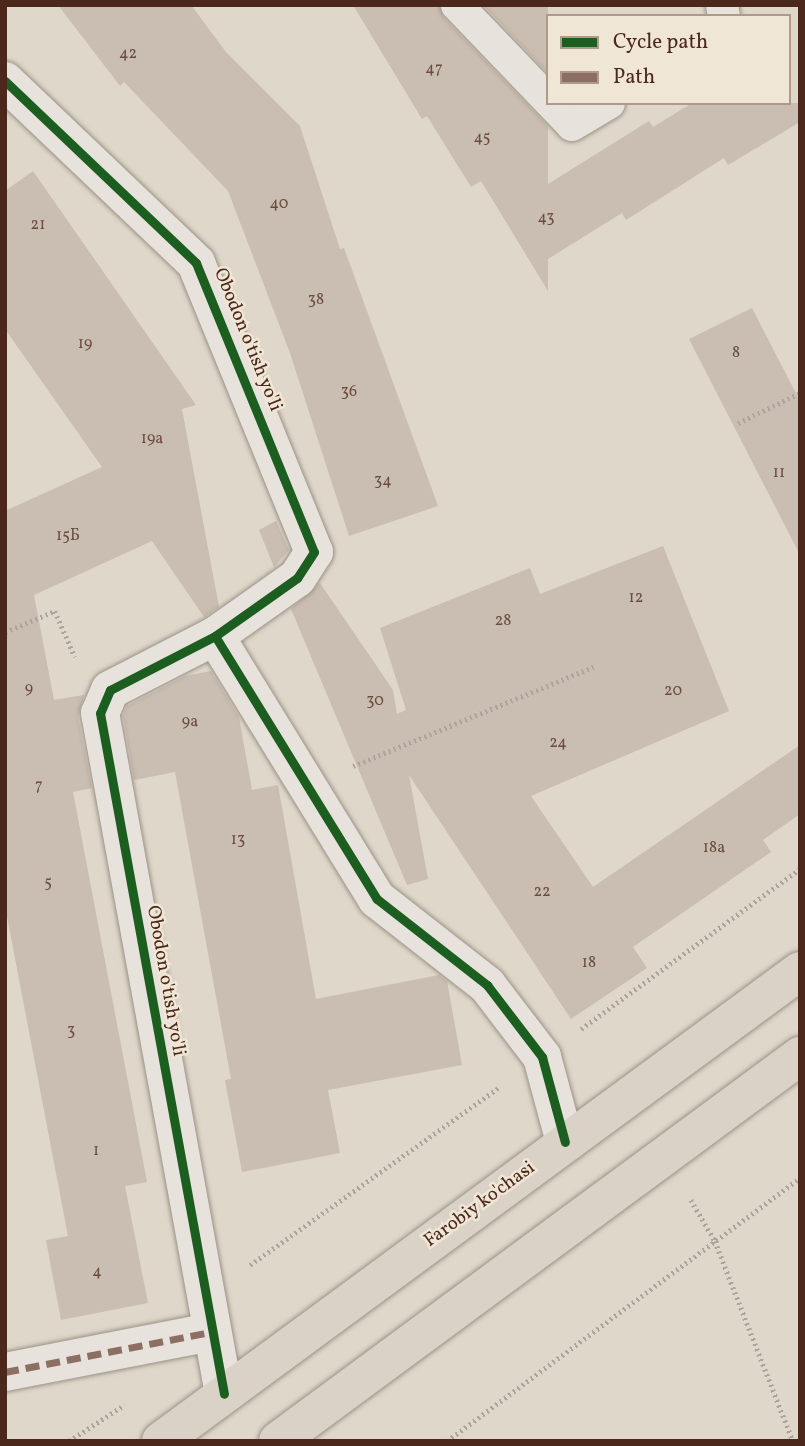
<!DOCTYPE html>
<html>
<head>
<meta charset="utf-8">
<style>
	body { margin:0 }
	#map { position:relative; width:805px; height:1446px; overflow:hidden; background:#dfd7c9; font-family:Vollkorn,serif }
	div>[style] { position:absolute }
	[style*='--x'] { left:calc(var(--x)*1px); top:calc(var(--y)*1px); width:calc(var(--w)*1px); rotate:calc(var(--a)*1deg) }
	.building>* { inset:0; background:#cabdb1 }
	.path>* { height:4.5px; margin-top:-2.25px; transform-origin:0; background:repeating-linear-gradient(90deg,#aca59e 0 2px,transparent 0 5.5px) }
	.roads { filter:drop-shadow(0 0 2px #9b9288) drop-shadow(0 0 2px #9b9288) }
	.service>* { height:32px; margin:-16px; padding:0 16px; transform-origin:16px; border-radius:16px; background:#e7e2db }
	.minor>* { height:38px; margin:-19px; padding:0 19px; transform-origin:19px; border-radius:19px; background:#e7e2db }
	.primary>* { height:38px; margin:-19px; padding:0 19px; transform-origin:19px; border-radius:19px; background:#dad2c6 }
	.quiet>* { height:7px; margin-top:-3.5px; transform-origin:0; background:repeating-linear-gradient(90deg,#8d6e63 0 14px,transparent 0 21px) }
	.cycleway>* { height:9px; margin:-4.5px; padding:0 4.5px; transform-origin:4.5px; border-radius:4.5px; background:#1b5e20 }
	span { translate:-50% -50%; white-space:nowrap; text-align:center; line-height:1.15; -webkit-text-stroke:5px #f0e6d6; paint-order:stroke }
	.number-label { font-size:16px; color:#6b4d40 }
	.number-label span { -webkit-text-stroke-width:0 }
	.street-label { font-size:19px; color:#4b281b }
	.frame { position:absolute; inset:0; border:7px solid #4b281b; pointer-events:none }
	.legend { position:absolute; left:546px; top:14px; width:245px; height:91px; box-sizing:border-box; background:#f0e6d6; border:2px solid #ae9a8b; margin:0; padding:9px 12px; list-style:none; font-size:21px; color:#4b281b }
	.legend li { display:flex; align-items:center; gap:14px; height:35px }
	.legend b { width:35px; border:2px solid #ae9a8b }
</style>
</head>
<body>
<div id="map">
	<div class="building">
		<i style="clip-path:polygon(58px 5px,191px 5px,226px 52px,300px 126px,340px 249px,344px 248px,438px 506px,349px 536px,290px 353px,228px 191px,124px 82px,120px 86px)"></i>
		<i style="clip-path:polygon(353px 5px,439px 5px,444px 18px,548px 126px,548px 184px,649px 121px,653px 127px,692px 103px,800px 103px,800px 122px,728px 165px,724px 158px,626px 220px,622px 213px,548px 259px,548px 291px,481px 181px,471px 187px,427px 116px,422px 119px)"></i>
		<i style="clip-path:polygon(483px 5px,548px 5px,548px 73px)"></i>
		<i style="clip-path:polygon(33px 171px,196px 405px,182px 409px,219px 607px,204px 617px,152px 541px,34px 595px,54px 700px,84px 695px,78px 717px,92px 788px,73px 792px,147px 1182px,125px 1186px,148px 1303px,61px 1320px,46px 1240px,68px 1236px,5px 906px,5px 511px,102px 467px,5px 329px,5px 191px)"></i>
		<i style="clip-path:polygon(752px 308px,800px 401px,800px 555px,689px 339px)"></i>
		<i style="clip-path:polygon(276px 521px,289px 550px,274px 567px,259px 530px)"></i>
		<i style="clip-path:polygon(663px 546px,729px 711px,531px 796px,593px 887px,800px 745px,800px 814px,763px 840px,771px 852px,633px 947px,647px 968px,571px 1019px,409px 775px,428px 879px,407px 885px,291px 609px,320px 583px,393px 690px,397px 714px,406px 710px,380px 628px,530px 568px,540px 594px)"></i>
		<i style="clip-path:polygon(211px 671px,239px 717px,252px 790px,278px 785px,316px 999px,439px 975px,447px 981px,462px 1065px,328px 1090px,340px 1153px,242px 1172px,225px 1080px,231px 1079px,175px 772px,134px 780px,123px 716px,127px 706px,185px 676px)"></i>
	</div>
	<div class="path">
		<i style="--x:738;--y:423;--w:69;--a:-25.8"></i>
		<i style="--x:5;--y:632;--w:54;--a:-22.8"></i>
		<i style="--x:55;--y:611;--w:50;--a:66.5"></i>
		<i style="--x:353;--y:766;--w:260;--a:-22.4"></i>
		<i style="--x:581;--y:1029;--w:271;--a:-36.2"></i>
		<i style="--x:691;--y:1200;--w:48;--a:59.7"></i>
		<i style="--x:715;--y:1241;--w:215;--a:68.7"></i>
		<i style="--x:250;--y:1265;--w:307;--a:-35.5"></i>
		<i style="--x:69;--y:1441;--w:66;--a:-33.2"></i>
		<i style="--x:447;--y:1441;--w:440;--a:-36.7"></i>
	</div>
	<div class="roads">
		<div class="service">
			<i style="--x:457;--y:5;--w:132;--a:46.2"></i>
			<i style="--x:722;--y:5;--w:11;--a:80"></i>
			<i style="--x:551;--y:103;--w:30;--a:46"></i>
			<i style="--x:572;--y:125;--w:43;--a:-30.7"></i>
		</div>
		<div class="minor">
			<i style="--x:5;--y:81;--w:264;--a:43.6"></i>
			<i style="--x:196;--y:263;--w:312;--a:67.8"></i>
			<i style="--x:314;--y:552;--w:31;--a:123"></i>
			<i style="--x:297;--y:578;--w:100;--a:144.7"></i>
			<i style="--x:215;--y:636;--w:309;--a:58.4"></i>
			<i style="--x:377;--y:899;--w:140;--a:38"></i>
			<i style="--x:487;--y:985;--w:91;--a:52.6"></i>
			<i style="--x:542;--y:1057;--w:88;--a:74.9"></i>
			<i style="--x:215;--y:636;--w:118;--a:152.8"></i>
			<i style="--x:110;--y:690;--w:25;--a:113"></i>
			<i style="--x:100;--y:713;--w:692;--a:79.68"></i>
			<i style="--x:5;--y:1372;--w:209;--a:-11"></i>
		</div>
		<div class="primary">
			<i style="--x:161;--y:1441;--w:793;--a:-36.34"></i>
			<i style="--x:278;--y:1441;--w:649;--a:-36.41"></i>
		</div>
	</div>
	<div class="quiet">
		<i style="--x:5;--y:1372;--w:209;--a:-11"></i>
	</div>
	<div class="cycleway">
		<i style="--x:5;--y:81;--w:264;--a:43.6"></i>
		<i style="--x:196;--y:263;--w:312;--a:67.8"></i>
		<i style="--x:314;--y:552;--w:31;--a:123"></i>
		<i style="--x:297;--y:578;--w:100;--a:144.7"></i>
		<i style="--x:215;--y:636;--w:309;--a:58.4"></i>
		<i style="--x:377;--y:899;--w:140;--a:38"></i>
		<i style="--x:487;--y:985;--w:91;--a:52.6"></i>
		<i style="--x:542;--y:1057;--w:88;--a:74.9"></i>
		<i style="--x:215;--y:636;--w:118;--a:152.8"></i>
		<i style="--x:110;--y:690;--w:25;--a:113"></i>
		<i style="--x:100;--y:713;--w:692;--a:79.68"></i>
	</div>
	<div class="number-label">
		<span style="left:128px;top:54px">42</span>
		<span style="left:434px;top:69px">47</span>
		<span style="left:482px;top:138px">45</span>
		<span style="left:279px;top:204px">40</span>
		<span style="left:546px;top:218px">43</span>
		<span style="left:38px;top:225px">21</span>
		<span style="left:316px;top:300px">38</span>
		<span style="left:85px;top:344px">19</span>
		<span style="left:736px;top:353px">8</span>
		<span style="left:349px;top:392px">36</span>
		<span style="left:152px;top:439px">19a</span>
		<span style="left:779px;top:473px">11</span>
		<span style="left:383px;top:481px">34</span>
		<span style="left:68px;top:536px">15Б</span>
		<span style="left:636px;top:598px">12</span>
		<span style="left:503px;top:621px">28</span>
		<span style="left:29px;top:689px">9</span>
		<span style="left:673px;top:691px">20</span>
		<span style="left:375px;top:701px">30</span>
		<span style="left:190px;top:722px">9a</span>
		<span style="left:558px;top:743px">24</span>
		<span style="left:39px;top:786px">7</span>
		<span style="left:238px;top:840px">13</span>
		<span style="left:714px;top:848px">18а</span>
		<span style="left:48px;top:883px">5</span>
		<span style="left:542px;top:892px">22</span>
		<span style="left:589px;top:963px">18</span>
		<span style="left:71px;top:1031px">3</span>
		<span style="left:96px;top:1151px">1</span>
		<span style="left:97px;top:1272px">4</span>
	</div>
	<div class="street-label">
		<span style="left:247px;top:340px;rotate:68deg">Obodon o'tish yo'li</span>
		<span style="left:165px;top:981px;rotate:80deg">Obodon o'tish yo'li</span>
		<span style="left:480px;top:1205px;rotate:-36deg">Farobiy ko'chasi</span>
	</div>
	<div class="frame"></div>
	<ul class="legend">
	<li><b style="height:9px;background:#1b5e20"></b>Cycle path</li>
	<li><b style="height:9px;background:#8d6e63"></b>Path</li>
	</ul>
</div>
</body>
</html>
